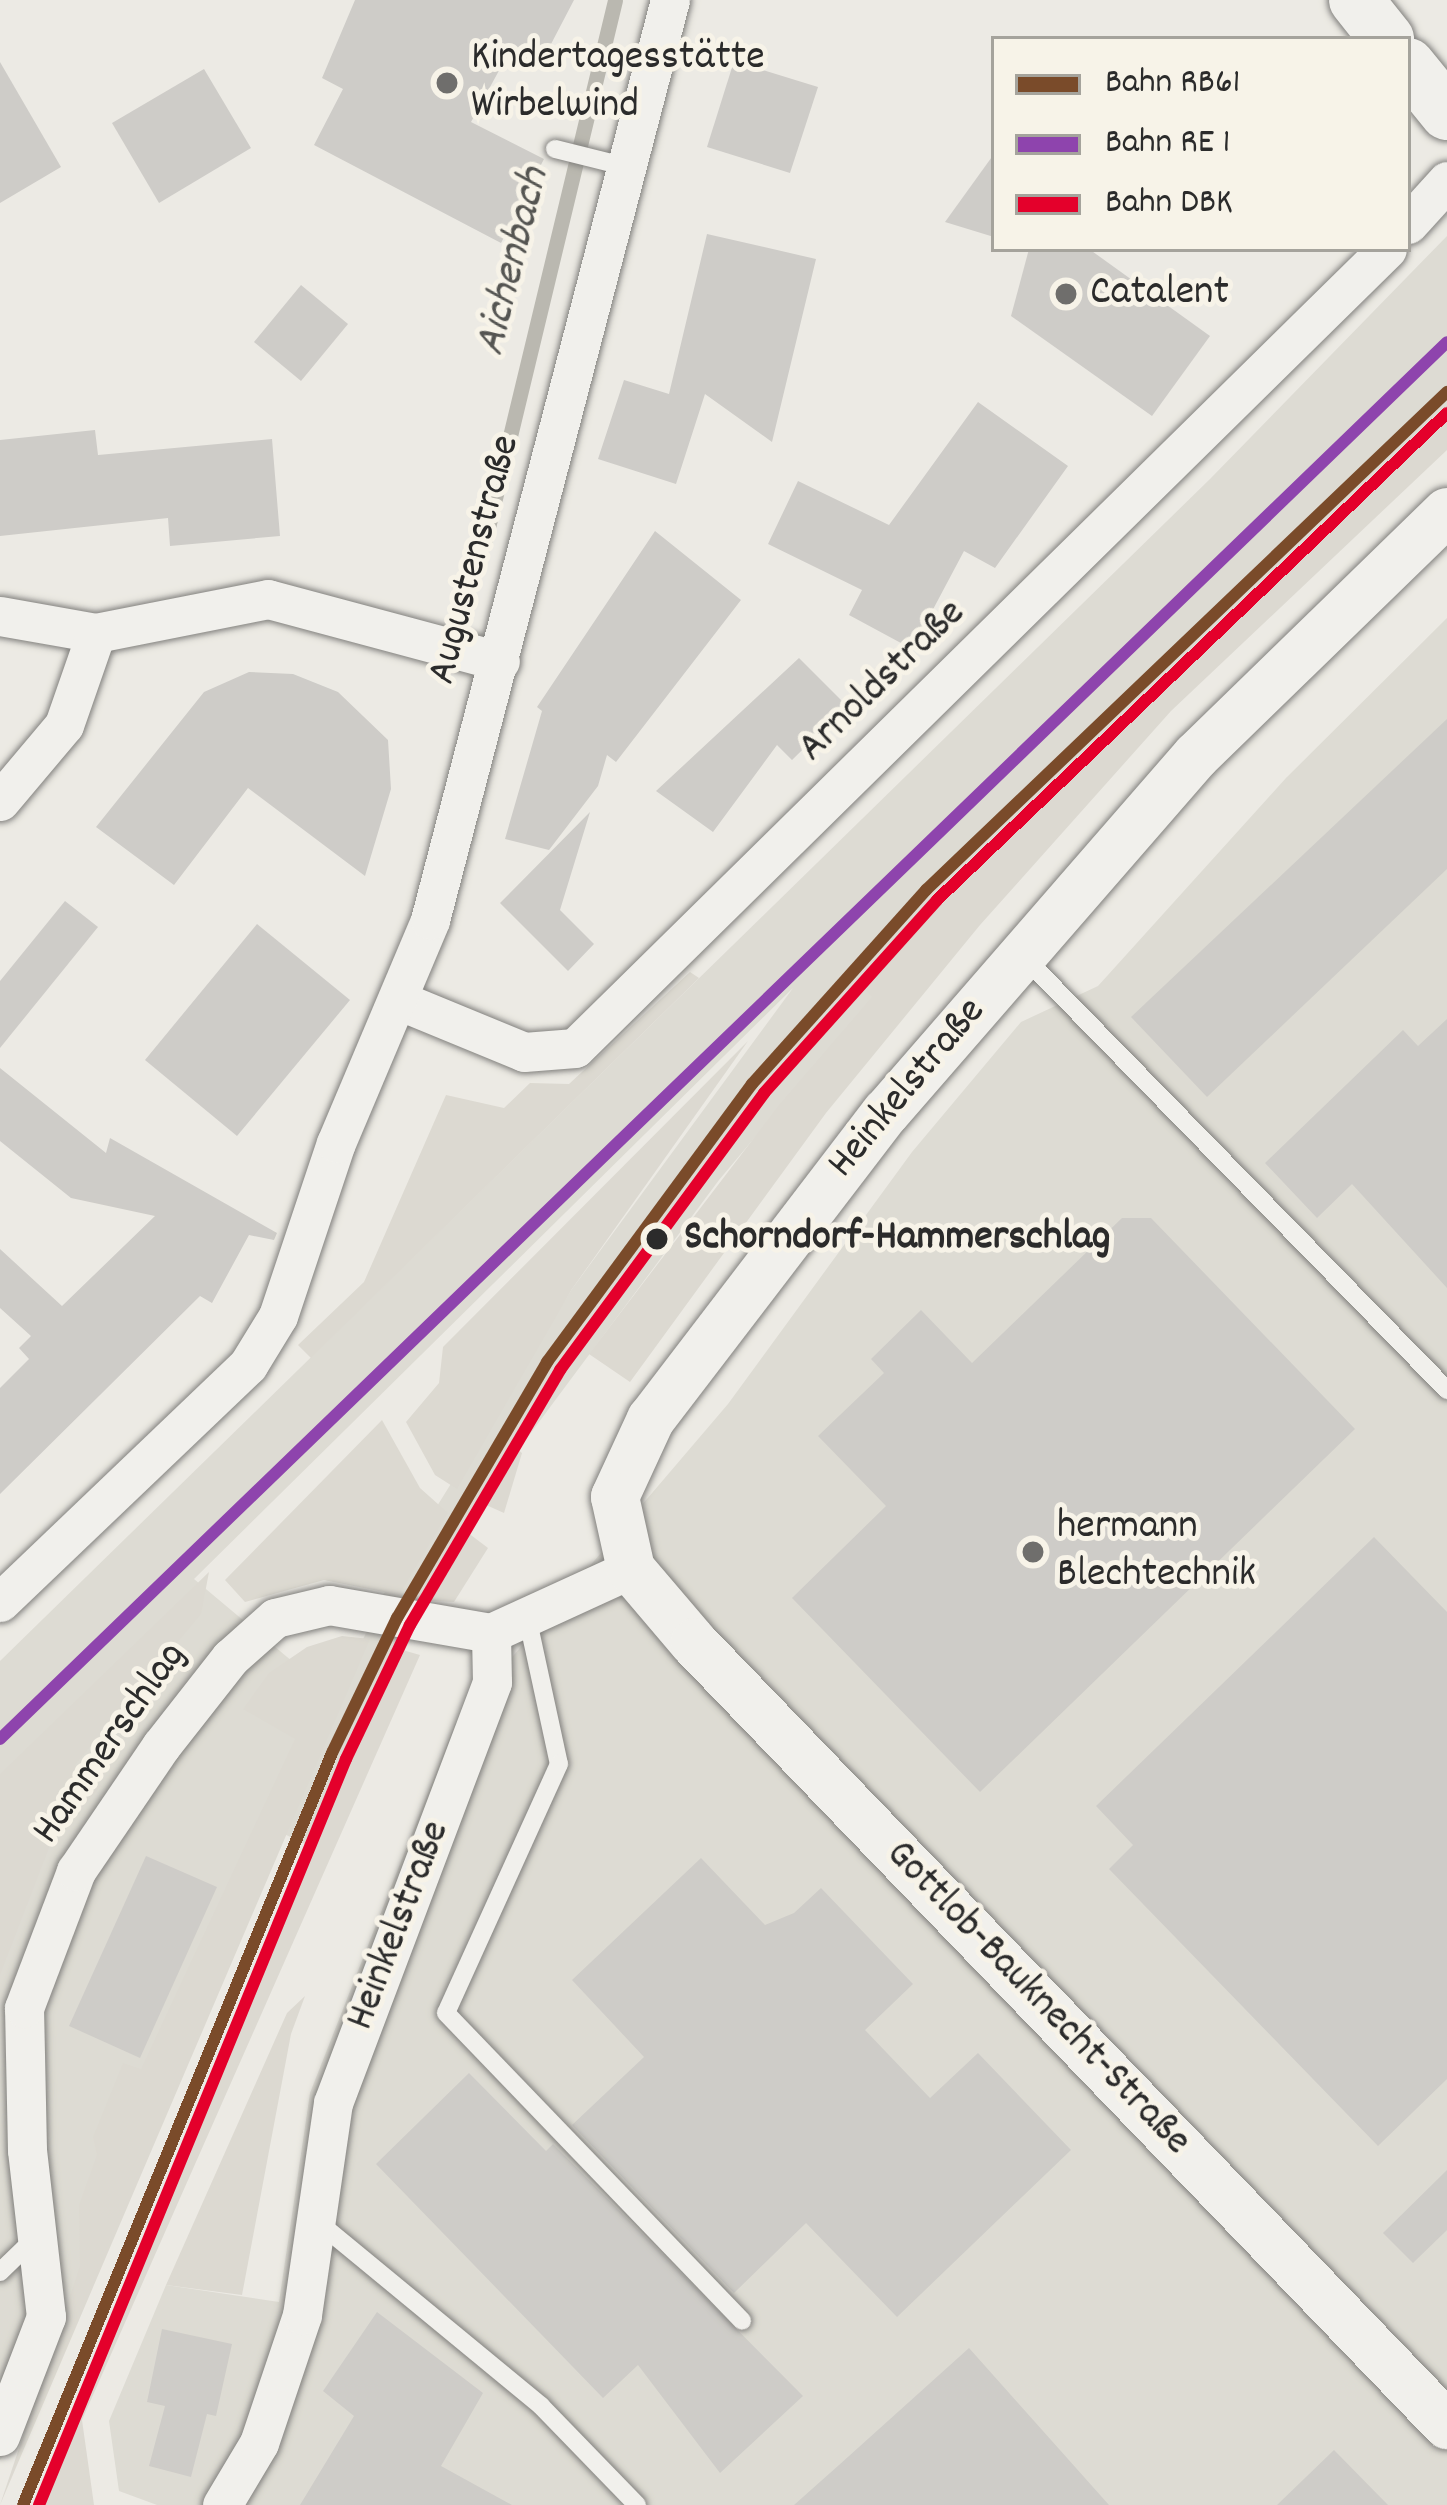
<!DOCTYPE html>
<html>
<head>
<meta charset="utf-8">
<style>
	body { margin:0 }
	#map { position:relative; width:1447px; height:2505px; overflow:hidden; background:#eceae4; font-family:Dekko,sans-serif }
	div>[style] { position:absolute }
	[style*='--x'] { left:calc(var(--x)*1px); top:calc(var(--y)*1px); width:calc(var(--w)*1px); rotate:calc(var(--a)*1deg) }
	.built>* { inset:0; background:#dddbd3 }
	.green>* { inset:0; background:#dcd9d1 }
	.stream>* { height:15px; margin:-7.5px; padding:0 7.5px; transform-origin:7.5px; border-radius:7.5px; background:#bab8b0 }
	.building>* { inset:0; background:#ceccc8 }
	.roads { filter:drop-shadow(0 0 3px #82817e) drop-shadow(0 0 3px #82817e) }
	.service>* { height:18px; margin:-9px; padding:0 9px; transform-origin:9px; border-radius:9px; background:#f1f0ec }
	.minor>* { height:39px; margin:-19.5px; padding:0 19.5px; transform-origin:19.5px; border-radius:19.5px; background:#f1f0ec }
	.tertiary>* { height:48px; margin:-24px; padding:0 24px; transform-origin:24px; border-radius:24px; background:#f1f0ec }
	.secondary>* { height:54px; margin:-27px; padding:0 27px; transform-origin:27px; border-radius:27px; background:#f1f0ec }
	.rail-1>* { height:12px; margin:-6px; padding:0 6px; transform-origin:6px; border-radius:6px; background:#7a4b2a }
	.rail-2>* { height:12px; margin:-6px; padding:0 6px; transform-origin:6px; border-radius:6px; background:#8e44ad }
	.rail-3>* { height:12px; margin:-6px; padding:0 6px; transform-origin:6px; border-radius:6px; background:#e4002b }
	.dots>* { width:33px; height:33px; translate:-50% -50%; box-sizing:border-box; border:6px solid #f7f3e8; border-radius:50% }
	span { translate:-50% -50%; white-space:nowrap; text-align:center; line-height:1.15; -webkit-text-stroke:10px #f7f3e8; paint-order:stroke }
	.poi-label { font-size:42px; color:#2b2b2b }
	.left { translate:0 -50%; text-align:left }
	.street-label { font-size:42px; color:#2b2b2b }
	.stop-label { font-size:42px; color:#2b2b2b; font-weight:700 }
	.water-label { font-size:45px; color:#555552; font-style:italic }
	.legend { position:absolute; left:991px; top:36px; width:420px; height:216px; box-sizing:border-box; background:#f7f3e8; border:3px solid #a5a39c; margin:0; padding:15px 21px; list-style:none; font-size:36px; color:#2b2b2b }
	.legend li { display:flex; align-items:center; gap:24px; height:60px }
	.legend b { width:60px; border:3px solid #a5a39c }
</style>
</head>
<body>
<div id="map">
	<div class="built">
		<i style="clip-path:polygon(evenodd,1447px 236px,1447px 421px,1205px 646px,873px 997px,719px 1180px,510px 1461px,399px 1649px,305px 1844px,278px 1831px,27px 2430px,0 2460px,0 1661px,1210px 479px,1447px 236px,793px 988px,572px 1289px,388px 1585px,336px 1698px,194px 1579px,793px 988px)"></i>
		<i style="clip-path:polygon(1447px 618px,1447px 2505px,157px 2505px,119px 2491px,109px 2421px,166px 2285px,279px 2302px,310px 2093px,455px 1724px,728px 1404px,912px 1152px,1021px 1022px,1098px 986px,1286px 778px)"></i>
	</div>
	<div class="green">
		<i style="clip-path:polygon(1447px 421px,1447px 450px,1171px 711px,980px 925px,826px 1113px,630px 1382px,589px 1354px,779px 1105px,872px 997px,859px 984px,1065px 774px)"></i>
		<i style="clip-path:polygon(690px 972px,699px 978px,311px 1358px,298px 1345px,364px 1282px,446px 1095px,504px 1108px,530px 1083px,569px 1084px)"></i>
		<i style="clip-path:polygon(748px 1041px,572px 1289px,457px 1489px,435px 1475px,406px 1422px,439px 1383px,443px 1347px)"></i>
		<i style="clip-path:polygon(382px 1420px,420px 1488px,448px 1513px,399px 1595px,324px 1580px,245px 1602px,225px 1580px)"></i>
		<i style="clip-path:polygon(509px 1443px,522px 1453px,504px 1513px,475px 1500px)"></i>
		<i style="clip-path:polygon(459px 1526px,488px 1548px,454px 1602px,416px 1600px)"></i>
		<i style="clip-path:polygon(209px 1572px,201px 1614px,75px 1765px,101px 1786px,52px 1840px,0 1975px,0 1774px)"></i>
		<i style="clip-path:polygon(342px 1636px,370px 1639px,0 2505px,80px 2266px,79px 2205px,97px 2155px,93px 2137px,123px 2063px,141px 2069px,295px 1739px,243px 1709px,269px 1673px,307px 1647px)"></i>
		<i style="clip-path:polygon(399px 1649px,420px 1655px,82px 2420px,94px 2505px,40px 2505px,305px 1844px)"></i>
		<i style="clip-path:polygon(305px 1996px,291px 2034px,242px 2295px,166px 2285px,287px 2013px)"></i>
	</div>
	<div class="stream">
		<i style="--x:485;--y:540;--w:555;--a:-76.46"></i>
	</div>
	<div class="building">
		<i style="clip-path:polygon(355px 0,574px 0,538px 69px,508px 54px,471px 122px,544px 159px,501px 243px,314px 145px,343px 89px,322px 78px)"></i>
		<i style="clip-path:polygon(734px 61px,818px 87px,790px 173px,707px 147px)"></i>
		<i style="clip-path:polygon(0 62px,61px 167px,0 203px)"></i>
		<i style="clip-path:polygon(204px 69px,251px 148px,159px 203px,112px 123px)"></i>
		<i style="clip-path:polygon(994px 154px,994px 237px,945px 222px)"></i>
		<i style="clip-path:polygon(707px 234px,816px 259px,772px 442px,705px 394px,676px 484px,598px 459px,624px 380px,669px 394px)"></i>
		<i style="clip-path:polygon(1029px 249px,1089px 249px,1210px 336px,1152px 416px,1011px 316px)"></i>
		<i style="clip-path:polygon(301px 285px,348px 324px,301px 381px,254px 342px)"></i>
		<i style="clip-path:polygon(978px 402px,1068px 466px,995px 568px,964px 551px,912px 649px,849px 615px,862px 590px,768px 544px,798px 481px,889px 525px)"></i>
		<i style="clip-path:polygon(95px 430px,98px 455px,272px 439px,280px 536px,170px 546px,168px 518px,0 536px,0 440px)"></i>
		<i style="clip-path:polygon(655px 531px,741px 600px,616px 762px,607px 755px,598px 786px,549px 850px,505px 839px,542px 711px,537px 707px)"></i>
		<i style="clip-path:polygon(799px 658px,847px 706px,792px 760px,777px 745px,713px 832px,656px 791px)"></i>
		<i style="clip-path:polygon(249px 672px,293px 674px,338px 692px,388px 740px,391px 789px,365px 876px,248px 788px,174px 885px,96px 827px,204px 692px)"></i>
		<i style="clip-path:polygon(1447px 719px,1447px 869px,1207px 1097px,1131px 1017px)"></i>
		<i style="clip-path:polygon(590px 812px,560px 910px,594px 944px,568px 971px,500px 903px)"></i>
		<i style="clip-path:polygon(65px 901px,98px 927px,0 1048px,0 981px)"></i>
		<i style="clip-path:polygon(257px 924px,350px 1000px,237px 1136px,145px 1060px)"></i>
		<i style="clip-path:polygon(1447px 1019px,1447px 1288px,1352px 1184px,1317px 1218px,1265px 1163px,1403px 1030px,1418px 1046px)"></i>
		<i style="clip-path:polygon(0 1068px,106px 1153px,110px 1138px,277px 1233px,274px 1240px,249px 1235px,212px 1303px,200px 1296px,0 1494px,0 1388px,29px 1359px,19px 1348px,31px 1336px,0 1308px,0 1249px,62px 1306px,155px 1216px,71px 1198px,0 1141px)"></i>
		<i style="clip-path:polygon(1122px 1218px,1151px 1218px,1355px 1429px,980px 1792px,792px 1598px,886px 1506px,818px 1436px,884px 1373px,871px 1359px,921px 1310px,972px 1363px)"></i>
		<i style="clip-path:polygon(1374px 1537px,1447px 1612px,1447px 2079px,1378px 2146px,1109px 1869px,1133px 1845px,1096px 1806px)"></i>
		<i style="clip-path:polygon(146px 1856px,217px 1887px,140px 2058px,69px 2026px)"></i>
		<i style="clip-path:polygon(701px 1858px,765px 1925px,794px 1913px,821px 1888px,913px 1984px,865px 2030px,930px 2098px,978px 2053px,1071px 2150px,897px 2317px,806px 2223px,734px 2293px,572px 2125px,644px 2057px,572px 1980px)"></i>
		<i style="clip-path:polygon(469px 2073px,546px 2151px,553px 2144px,803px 2396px,720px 2473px,638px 2365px,603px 2398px,376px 2164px)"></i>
		<i style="clip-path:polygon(1447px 2170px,1447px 2230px,1413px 2263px,1383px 2233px)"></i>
		<i style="clip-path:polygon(377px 2312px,483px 2393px,441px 2466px,512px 2505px,300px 2505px,354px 2416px,323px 2391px)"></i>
		<i style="clip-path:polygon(162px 2329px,232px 2344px,216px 2416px,207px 2414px,191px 2477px,149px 2466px,165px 2406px,147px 2402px)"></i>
		<i style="clip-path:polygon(969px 2348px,1109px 2505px,794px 2505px,839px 2465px)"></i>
		<i style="clip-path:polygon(1334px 2450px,1388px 2505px,1277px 2505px)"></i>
	</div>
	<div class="roads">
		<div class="service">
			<i style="--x:555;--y:149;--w:74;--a:14"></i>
			<i style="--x:1025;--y:958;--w:604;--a:45.67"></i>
			<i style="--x:528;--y:1621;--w:146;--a:77.8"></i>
			<i style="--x:559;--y:1764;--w:273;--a:114.4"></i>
			<i style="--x:446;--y:2013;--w:427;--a:46.1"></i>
			<i style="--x:318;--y:2222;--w:289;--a:39.5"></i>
			<i style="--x:541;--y:2406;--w:138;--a:45.9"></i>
			<i style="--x:0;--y:2272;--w:49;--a:-44.2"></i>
		</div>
		<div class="minor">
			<i style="--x:1408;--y:224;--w:58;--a:-47.8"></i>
			<i style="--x:0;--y:616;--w:97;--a:10"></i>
			<i style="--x:96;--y:633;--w:175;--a:-11.2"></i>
			<i style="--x:268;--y:599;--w:240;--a:15"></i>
			<i style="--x:0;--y:801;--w:99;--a:-49.9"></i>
			<i style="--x:64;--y:725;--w:97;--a:-70.8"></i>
			<i style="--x:398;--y:1000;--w:136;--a:22.4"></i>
			<i style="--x:524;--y:1052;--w:51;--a:-4.5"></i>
			<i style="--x:575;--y:1048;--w:1139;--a:-44.54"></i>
			<i style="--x:0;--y:1602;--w:343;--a:-43.7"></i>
			<i style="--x:248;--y:1365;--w:57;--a:-58.5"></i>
			<i style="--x:278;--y:1316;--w:182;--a:-71.5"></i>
			<i style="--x:336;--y:1143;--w:242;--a:-67.1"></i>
			<i style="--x:430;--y:920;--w:951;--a:-75.38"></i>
			<i style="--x:0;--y:2436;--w:128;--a:-68.9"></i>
			<i style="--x:46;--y:2317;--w:168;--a:-96.5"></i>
			<i style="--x:27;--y:2150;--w:142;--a:-91.2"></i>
			<i style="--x:24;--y:2008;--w:147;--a:-69.2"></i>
			<i style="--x:76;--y:1871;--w:151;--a:-55.8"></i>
			<i style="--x:161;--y:1746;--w:112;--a:-51.9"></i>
			<i style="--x:230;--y:1658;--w:60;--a:-41.6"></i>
			<i style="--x:275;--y:1618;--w:56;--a:-13.5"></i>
			<i style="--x:329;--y:1605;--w:164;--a:9.8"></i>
			<i style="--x:491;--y:1633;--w:154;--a:-24.6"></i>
			<i style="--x:222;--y:2505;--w:72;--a:-59.2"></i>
			<i style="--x:259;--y:2443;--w:135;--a:-71.4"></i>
			<i style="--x:302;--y:2315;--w:214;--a:-81.7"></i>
			<i style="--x:333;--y:2103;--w:450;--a:-69.3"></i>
			<i style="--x:492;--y:1682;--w:49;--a:-91.2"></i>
		</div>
		<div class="tertiary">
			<i style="--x:1447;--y:512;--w:350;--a:135.8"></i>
			<i style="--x:1196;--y:756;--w:472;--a:131"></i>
			<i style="--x:886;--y:1112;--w:387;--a:127.4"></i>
			<i style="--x:651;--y:1419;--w:86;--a:114.8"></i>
			<i style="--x:615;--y:1497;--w:74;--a:77.5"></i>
			<i style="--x:631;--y:1569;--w:97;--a:49.6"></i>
			<i style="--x:694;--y:1643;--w:1086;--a:46.08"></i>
		</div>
		<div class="secondary">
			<i style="--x:1356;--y:0;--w:50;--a:51.5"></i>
			<i style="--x:1408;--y:65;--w:62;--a:50.9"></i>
		</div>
	</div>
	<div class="rail-1">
		<i style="--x:23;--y:2505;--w:813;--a:-67.66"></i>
		<i style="--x:332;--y:1753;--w:150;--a:-64.3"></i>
		<i style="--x:397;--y:1618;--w:297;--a:-59.6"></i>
		<i style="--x:547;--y:1362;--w:345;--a:-53.6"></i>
		<i style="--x:752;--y:1084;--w:261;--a:-48.1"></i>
		<i style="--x:926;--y:890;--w:721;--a:-43.71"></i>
	</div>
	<div class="rail-2">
		<i style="--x:0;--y:1739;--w:2011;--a:-43.99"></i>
	</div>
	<div class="rail-3">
		<i style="--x:39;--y:2505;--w:807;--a:-67.63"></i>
		<i style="--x:346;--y:1759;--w:148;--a:-64.5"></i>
		<i style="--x:410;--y:1625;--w:296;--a:-59.5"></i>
		<i style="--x:560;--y:1370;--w:344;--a:-53.6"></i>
		<i style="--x:764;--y:1093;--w:259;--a:-48.1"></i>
		<i style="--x:937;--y:900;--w:705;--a:-43.68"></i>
	</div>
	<div class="dots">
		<i style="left:447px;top:83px;background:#6f6e6c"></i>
		<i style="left:1066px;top:294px;background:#6f6e6c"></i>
		<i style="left:657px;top:1239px;background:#2b2b2b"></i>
		<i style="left:1033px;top:1552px;background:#6f6e6c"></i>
	</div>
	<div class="poi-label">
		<span class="left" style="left:471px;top:83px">Kindertagesstätte<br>Wirbelwind</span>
		<span class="left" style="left:1090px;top:294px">Catalent</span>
		<span class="left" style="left:1057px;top:1552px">hermann<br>Blechtechnik</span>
	</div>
	<div class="street-label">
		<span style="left:476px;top:560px;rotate:-75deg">Augustenstraße</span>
		<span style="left:883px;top:682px;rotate:-44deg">Arnoldstraße</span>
		<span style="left:908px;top:1089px;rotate:-50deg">Heinkelstraße</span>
		<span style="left:111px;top:1744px;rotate:-55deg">Hammerschlag</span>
		<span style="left:400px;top:1926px;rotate:-69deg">Heinkelstraße</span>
		<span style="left:1037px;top:1999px;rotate:46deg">Gottlob-Bauknecht-Straße</span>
	</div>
	<div class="stop-label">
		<span class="left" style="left:684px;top:1239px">Schorndorf-Hammerschlag</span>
	</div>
	<div class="water-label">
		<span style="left:515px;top:262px;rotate:-76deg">Aichenbach</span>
	</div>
	<ul class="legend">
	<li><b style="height:15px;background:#7a4b2a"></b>Bahn RB61</li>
	<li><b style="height:15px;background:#8e44ad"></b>Bahn RE 1</li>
	<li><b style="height:15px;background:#e4002b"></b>Bahn DBK</li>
	</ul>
</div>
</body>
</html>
